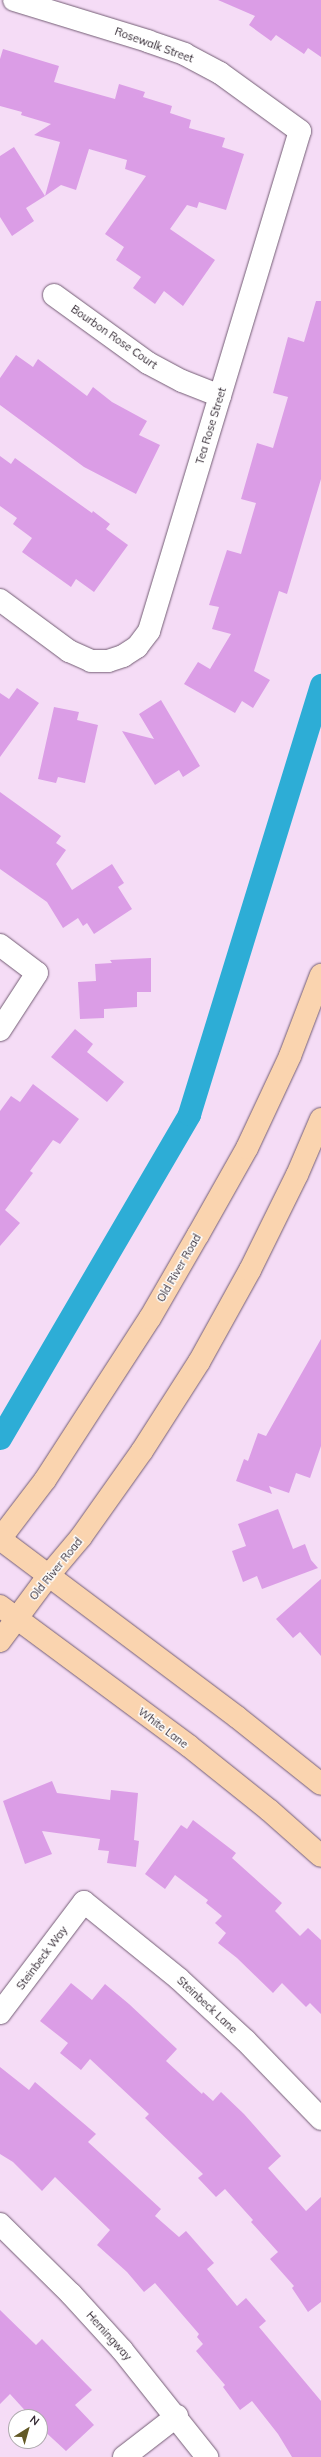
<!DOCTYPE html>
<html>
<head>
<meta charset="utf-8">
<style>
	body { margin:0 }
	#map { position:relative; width:321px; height:2457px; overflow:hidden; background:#f5dcf6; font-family:Mulish,sans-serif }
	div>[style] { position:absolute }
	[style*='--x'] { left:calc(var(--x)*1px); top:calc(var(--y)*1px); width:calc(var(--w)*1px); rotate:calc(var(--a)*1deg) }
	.canal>* { height:23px; margin:-11.5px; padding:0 11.5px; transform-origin:11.5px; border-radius:11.5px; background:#2dadd6 }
	.building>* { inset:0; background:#db9de6 }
	.roads { filter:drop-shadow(0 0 1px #735d74) drop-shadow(0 0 1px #735d74) }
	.minor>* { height:22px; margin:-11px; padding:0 11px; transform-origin:11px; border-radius:11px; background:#fff }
	.major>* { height:22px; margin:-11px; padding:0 11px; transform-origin:11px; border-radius:11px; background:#fad4af }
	span { translate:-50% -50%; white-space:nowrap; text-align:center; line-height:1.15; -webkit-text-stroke:3px #fff; paint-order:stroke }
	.street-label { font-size:11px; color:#322832 }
	.north { position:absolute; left:8px; top:2409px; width:40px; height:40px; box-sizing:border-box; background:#fff; border:1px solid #ada9ad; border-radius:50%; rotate:37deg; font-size:11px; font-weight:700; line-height:16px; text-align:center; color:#322832 }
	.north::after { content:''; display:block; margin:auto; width:14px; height:18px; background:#635926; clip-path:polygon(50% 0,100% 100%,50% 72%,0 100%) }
</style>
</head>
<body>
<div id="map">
	<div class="canal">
		<i style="--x:0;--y:1438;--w:375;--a:-59.7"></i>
		<i style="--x:189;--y:1114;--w:449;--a:-72.9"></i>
	</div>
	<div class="building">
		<i style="clip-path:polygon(218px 0,321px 0,321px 57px,308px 48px,304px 54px,276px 35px,271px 41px,249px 25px,255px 16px)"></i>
		<i style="clip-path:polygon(3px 49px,59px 66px,54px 82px,115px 99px,119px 84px,145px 92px,143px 97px,172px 106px,170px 113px,191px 120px,189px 128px,225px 138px,222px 147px,244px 154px,226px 210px,199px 202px,197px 208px,187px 205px,170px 229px,215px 260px,183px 306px,164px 291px,155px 304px,133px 288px,141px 277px,116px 260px,124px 247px,105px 234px,146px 176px,125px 169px,127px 160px,89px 149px,76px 190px,61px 185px,45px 196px,60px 142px,34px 135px,51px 124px,21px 115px,22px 112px,0 106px,0 59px)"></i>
		<i style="clip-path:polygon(14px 147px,45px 196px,26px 208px,34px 221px,12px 236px,0 217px,0 156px)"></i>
		<i style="clip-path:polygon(316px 301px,321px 301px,321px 479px,287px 594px,279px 591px,254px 671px,270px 680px,253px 708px,242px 701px,235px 713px,184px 684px,198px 662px,210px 669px,231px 634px,212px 629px,219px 607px,209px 605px,227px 550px,241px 554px,256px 503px,241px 499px,257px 443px,273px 448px,288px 397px,273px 393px,288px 337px,304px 342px)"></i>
		<i style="clip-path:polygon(16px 355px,33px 367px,38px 359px,87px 396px,93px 387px,112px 402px,147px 421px,139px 435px,160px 445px,136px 494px,84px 467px,0 405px,0 378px)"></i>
		<i style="clip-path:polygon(0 456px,11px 464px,15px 458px,92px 513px,93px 511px,110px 524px,106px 529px,128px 545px,94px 592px,76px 579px,71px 587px,22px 552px,32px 538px,13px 524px,17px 518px,0 506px)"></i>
		<i style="clip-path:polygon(17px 688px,39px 703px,0 757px,0 693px,9px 699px)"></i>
		<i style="clip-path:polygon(161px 700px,200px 766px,183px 777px,179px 770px,155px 785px,122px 731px,154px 739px,139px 714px)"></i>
		<i style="clip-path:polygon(54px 707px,79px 712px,77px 720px,98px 725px,85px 783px,58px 777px,56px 783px,38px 779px)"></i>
		<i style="clip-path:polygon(0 792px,61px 836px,56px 843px,66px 850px,56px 864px,72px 890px,112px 864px,124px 883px,118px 887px,132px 909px,94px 934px,87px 923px,83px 926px,78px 918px,63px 928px,47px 902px,0 869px)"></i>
		<i style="clip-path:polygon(151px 958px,151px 992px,137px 992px,137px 1007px,104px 1009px,104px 1018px,80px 1019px,78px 982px,96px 981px,95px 964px,112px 963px,110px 960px)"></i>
		<i style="clip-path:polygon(75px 1029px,93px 1044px,87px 1052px,124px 1082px,107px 1102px,51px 1057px)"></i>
		<i style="clip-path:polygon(33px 1084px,79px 1119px,60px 1144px,53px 1140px,30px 1171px,33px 1173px,5px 1210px,20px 1223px,0 1246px,0 1111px,11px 1096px,20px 1102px)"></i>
		<i style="clip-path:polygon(321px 1339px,321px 1446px,310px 1478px,296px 1473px,289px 1493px,269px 1486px,272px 1494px,236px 1481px,244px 1459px,248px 1461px,258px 1433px,266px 1436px)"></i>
		<i style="clip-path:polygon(278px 1509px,293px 1549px,305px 1544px,311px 1560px,318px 1568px,262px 1589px,257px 1576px,243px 1582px,232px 1551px,246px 1546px,238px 1524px)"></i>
		<i style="clip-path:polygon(321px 1579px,321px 1656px,300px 1632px,293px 1638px,276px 1619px)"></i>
		<i style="clip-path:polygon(52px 1781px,57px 1793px,110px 1800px,111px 1790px,138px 1793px,134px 1840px,139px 1841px,136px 1867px,107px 1863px,109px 1851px,98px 1850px,100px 1839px,42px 1831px,52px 1854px,25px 1864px,3px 1801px)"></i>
		<i style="clip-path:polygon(193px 1820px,236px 1853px,232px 1858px,282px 1903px,275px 1911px,300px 1936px,308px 1928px,321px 1940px,321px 2014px,310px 2003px,306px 2007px,282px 1983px,273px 1993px,237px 1958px,218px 1943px,226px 1933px,215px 1923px,222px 1916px,206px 1903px,208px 1900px,175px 1875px,165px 1889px,145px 1874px,181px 1825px,187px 1829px)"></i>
		<i style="clip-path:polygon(71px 1983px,92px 2000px,105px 1984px,129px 2004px,177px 2049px,166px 2061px,202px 2094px,203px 2092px,213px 2101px,221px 2092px,244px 2114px,281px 2156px,268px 2168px,306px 2211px,321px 2197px,321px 2302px,308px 2312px,292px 2288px,294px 2286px,270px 2259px,278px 2252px,251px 2222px,253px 2220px,225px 2189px,216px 2197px,198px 2178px,203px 2174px,145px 2118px,149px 2114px,90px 2059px,81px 2070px,60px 2053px,68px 2043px,40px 2021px)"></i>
		<i style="clip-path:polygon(0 2067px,29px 2090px,35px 2082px,96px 2134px,88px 2142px,161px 2209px,155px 2216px,179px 2237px,186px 2231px,214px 2263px,207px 2269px,237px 2306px,246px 2298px,266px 2321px,259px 2327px,321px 2401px,321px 2457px,292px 2457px,278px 2434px,252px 2401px,240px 2410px,223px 2387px,225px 2385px,196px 2351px,203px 2344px,197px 2337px,199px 2334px,155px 2283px,144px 2292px,127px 2272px,97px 2245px,110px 2230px,55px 2177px,42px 2191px,13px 2162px,0 2154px)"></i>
		<i style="clip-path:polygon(0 2310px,36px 2345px,42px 2339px,92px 2390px,75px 2405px,94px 2425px,66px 2451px,40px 2427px,40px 2417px,31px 2417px,10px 2394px,0 2404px)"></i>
	</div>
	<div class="roads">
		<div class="minor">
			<i style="--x:54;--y:295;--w:116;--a:35.9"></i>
			<i style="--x:148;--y:363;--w:38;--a:28"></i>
			<i style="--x:182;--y:381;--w:41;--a:21.5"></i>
			<i style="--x:0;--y:600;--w:86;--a:36.5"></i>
			<i style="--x:69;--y:651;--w:24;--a:24"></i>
			<i style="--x:91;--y:661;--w:17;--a:0"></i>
			<i style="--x:108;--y:661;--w:16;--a:-18"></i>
			<i style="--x:123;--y:656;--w:17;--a:-33"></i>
			<i style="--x:137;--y:647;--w:20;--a:-53"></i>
			<i style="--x:149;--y:631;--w:522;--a:-73.2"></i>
			<i style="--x:300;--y:131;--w:99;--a:-144.1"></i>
			<i style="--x:220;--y:73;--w:40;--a:-152"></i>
			<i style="--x:185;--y:54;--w:39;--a:-161"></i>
			<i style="--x:148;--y:41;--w:140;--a:-163"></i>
			<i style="--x:0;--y:945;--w:46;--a:37.1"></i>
			<i style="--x:37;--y:973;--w:68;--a:123"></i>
			<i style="--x:0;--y:2013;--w:139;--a:-52.9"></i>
			<i style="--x:84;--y:1902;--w:122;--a:39"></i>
			<i style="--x:179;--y:1979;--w:91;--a:42.8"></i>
			<i style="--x:246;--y:2041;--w:108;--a:46.1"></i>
			<i style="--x:0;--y:2224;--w:100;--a:44.6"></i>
			<i style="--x:71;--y:2294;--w:76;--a:47.7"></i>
			<i style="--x:122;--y:2350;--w:137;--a:51.5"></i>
			<i style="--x:124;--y:2457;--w:67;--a:-37.7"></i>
		</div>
		<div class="major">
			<i style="--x:0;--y:1539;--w:74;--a:-52.7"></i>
			<i style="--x:45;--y:1480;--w:193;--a:-57.1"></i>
			<i style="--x:150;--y:1318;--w:96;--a:-60"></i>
			<i style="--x:198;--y:1235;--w:100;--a:-60.6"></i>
			<i style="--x:247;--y:1148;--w:102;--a:-64.9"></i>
			<i style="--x:290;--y:1056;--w:87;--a:-69.1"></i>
			<i style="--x:0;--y:1539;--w:296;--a:36.9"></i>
			<i style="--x:237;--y:1717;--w:107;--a:38.6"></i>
			<i style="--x:0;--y:1606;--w:235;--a:36.5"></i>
			<i style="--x:189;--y:1746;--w:102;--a:38.7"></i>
			<i style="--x:269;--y:1810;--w:69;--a:41.5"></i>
			<i style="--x:0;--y:1641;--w:82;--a:-53.4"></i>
			<i style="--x:49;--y:1575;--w:50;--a:-49.9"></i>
			<i style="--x:81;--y:1537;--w:105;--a:-54.7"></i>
			<i style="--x:142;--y:1451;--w:106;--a:-57.4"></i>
			<i style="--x:199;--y:1362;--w:105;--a:-61"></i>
			<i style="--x:250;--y:1270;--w:106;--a:-63.7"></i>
			<i style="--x:297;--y:1175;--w:61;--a:-66.8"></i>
		</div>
	</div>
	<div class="street-label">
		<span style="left:154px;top:45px;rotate:20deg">Rosewalk Street</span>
		<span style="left:114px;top:337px;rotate:35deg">Bourbon Rose Court</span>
		<span style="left:211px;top:426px;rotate:-73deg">Tea Rose Street</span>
		<span style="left:179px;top:1268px;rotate:-60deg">Old River Road</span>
		<span style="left:56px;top:1569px;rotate:-51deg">Old River Road</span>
		<span style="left:163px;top:1728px;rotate:37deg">White Lane</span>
		<span style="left:42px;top:1958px;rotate:-53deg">Steinbeck Way</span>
		<span style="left:207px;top:2005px;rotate:43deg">Steinbeck Lane</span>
		<span style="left:109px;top:2336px;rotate:48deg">Hemingway</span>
	</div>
	<div class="north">N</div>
</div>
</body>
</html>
